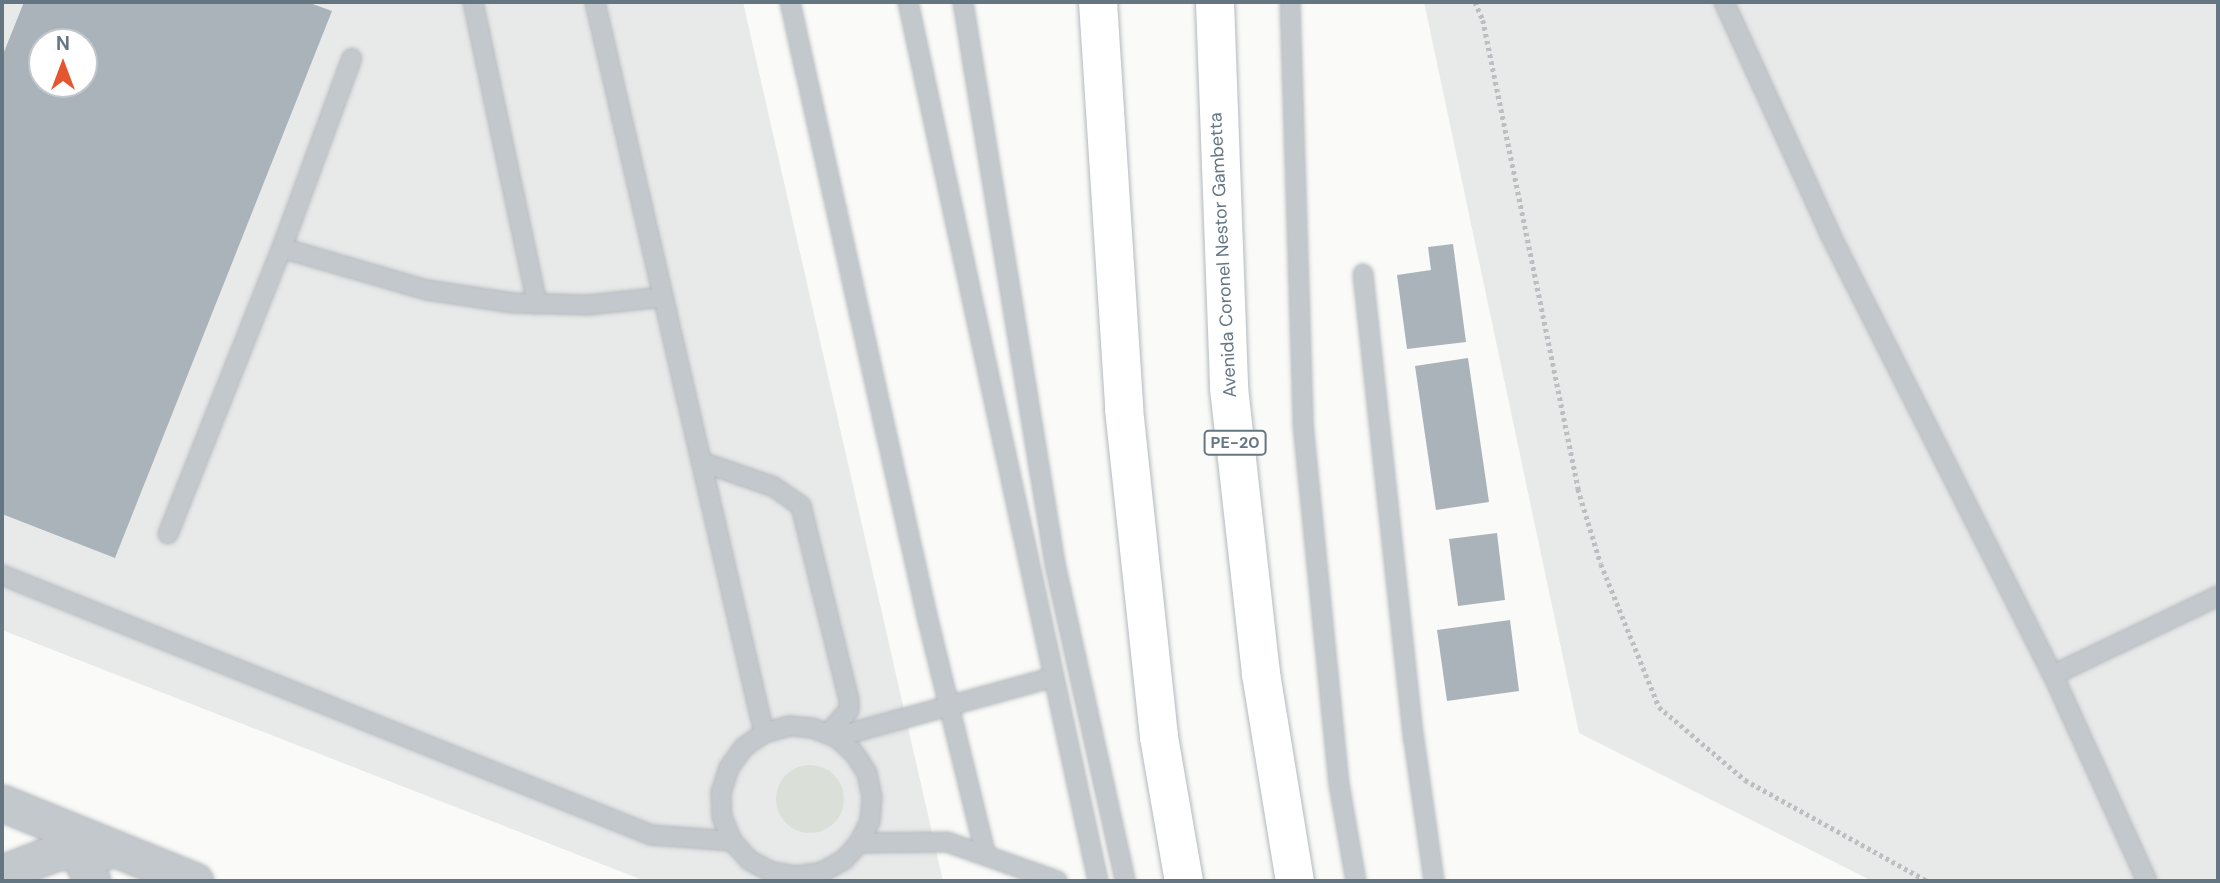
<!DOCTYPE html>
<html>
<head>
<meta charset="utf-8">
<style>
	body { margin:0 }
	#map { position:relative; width:2220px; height:883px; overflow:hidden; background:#fafaf8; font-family:"DM Sans",sans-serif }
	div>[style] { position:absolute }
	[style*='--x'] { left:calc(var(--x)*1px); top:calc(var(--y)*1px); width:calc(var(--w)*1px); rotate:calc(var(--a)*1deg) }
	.built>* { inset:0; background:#e8e9e9 }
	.green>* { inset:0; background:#dadfd7 }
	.round { border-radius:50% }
	.building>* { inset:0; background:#aab3b9 }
	.path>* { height:4.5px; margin-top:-2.25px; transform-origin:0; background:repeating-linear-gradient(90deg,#bbbfc2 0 3.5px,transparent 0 7px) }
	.roads { filter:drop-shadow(0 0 2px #b4b9bd) drop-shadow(0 0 2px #b4b9bd) }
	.lane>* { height:18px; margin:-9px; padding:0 9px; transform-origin:9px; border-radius:9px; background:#c3c8cc }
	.street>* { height:35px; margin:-17.5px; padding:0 17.5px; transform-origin:17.5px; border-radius:17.5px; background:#c3c8cc }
	.highway>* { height:38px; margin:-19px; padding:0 19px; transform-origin:19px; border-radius:19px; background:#fff }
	span { translate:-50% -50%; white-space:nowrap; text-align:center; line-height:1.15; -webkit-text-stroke:7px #fff; paint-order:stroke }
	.shield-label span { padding:2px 5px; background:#fff; border:2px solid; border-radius:5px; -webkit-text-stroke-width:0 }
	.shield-label { font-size:16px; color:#657683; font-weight:700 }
	.street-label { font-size:18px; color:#657683 }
	.frame { position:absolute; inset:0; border:4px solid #657683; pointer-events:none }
	.north { position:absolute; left:28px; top:28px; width:70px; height:70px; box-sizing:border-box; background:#fff; border:2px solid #c1c8cd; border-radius:50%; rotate:0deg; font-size:19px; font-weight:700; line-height:28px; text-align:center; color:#657683 }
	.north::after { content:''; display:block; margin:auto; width:24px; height:32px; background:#e4572e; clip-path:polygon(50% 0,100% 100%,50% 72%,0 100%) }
</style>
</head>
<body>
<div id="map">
	<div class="built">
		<i style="clip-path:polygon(evenodd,2px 2px,743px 2px,943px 881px,645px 881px,2px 630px,2px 2px,42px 42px,84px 42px,84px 84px,42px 84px,42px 42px)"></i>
		<i style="clip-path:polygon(1424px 2px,2218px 2px,2218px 881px,1872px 881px,1579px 733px)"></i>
	</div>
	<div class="green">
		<i class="round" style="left:776px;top:765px;width:68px;height:68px"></i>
	</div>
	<div class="building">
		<i style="clip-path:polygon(evenodd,24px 2px,307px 2px,332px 11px,115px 558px,2px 514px,2px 57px,24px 2px,42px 42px,84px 42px,84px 84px,42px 84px,42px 42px)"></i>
		<i style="clip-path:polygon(1453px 244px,1466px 342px,1407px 349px,1397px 275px,1431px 270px,1428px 247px)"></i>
		<i style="clip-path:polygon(1468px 358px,1489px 502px,1436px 510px,1415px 366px)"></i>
		<i style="clip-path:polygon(1497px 533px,1505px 600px,1458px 606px,1449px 539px)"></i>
		<i style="clip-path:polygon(1510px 620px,1519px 691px,1447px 701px,1437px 630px)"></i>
	</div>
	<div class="path">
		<i style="--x:1475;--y:2;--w:20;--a:66"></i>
		<i style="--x:1483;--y:20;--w:479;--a:78.5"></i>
		<i style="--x:1578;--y:489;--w:78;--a:73"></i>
		<i style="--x:1601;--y:564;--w:154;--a:67.9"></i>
		<i style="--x:1659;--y:707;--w:113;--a:40.3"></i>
		<i style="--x:1745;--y:780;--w:208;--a:29"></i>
	</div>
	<div class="roads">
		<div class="lane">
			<i style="--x:473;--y:2;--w:309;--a:78"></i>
			<i style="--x:595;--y:2;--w:750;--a:76.98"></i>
			<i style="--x:790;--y:2;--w:629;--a:77.42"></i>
			<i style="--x:927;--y:616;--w:243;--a:76.2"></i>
			<i style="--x:908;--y:2;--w:899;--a:77.8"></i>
			<i style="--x:963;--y:2;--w:569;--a:80.7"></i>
			<i style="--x:1055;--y:564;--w:325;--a:77.5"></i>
			<i style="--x:1290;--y:2;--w:422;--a:88.2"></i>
			<i style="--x:1303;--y:424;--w:362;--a:84.3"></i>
			<i style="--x:1339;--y:784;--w:98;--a:80.1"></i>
			<i style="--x:1724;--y:2;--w:255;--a:65.4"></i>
			<i style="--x:1830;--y:234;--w:494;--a:63.2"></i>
			<i style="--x:2053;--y:675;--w:226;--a:65.5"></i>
			<i style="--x:282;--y:248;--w:202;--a:-69.8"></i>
			<i style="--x:1363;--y:274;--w:469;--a:83.8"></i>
			<i style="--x:1414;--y:740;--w:142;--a:81.9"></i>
			<i style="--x:702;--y:462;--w:76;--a:19.1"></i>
			<i style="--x:774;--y:487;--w:33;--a:35"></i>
			<i style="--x:801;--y:506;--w:200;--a:76.1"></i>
			<i style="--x:849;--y:700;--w:10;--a:90"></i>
			<i style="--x:849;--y:710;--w:31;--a:132"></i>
			<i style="--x:168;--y:534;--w:308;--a:-68.3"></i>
			<i style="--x:282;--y:248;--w:151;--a:16.2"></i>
			<i style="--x:427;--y:290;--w:87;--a:8.6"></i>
			<i style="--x:513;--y:303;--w:75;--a:1.5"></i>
			<i style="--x:588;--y:305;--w:76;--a:-6"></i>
			<i style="--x:2;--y:575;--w:699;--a:21.83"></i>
			<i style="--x:651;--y:835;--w:81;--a:4.2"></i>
			<i style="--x:2053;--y:675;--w:183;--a:-25.6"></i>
			<i style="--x:836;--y:737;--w:226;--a:-15.4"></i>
			<i style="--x:859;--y:843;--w:25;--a:-63"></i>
			<i style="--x:870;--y:821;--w:24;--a:-85"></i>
			<i style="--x:872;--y:797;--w:25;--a:-102"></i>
			<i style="--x:867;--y:773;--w:24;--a:-123"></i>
			<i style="--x:854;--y:753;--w:24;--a:-138"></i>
			<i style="--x:836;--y:737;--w:25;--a:-159"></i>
			<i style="--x:813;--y:728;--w:24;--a:-175"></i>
			<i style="--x:789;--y:726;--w:26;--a:164"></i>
			<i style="--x:764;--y:733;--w:24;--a:145"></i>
			<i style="--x:744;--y:747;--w:26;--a:126"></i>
			<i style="--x:729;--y:768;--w:25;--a:108"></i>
			<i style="--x:721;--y:792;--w:25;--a:88"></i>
			<i style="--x:722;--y:817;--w:26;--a:67"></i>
			<i style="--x:732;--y:841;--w:25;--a:48"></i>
			<i style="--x:749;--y:860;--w:26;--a:28"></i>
			<i style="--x:772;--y:872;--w:25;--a:9"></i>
			<i style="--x:797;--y:876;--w:25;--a:-9"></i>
			<i style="--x:822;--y:872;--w:25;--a:-29"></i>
			<i style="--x:844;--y:860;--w:23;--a:-49"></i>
			<i style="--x:859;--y:843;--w:88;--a:-0.7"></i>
			<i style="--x:947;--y:842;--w:117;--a:19.5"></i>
		</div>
		<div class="street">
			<i style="--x:2;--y:803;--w:208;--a:22"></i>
			<i style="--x:77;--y:850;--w:34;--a:64"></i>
			<i style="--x:2;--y:873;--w:59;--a:-20.9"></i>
			<i style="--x:57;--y:852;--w:49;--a:-1.2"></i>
		</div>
		<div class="highway">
			<i style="--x:1098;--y:2;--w:408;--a:86.3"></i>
			<i style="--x:1124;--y:409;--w:330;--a:83.9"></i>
			<i style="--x:1159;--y:737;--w:146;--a:80.2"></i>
			<i style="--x:1215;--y:2;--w:386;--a:87.9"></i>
			<i style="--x:1229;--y:388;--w:288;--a:83.6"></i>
			<i style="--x:1261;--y:674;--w:210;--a:80.7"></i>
		</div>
	</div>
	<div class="shield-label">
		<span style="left:1235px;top:443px">PE-20</span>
	</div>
	<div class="street-label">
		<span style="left:1223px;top:255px;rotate:-93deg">Avenida Coronel Nestor Gambetta</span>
	</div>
	<div class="frame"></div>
	<div class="north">N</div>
</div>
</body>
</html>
